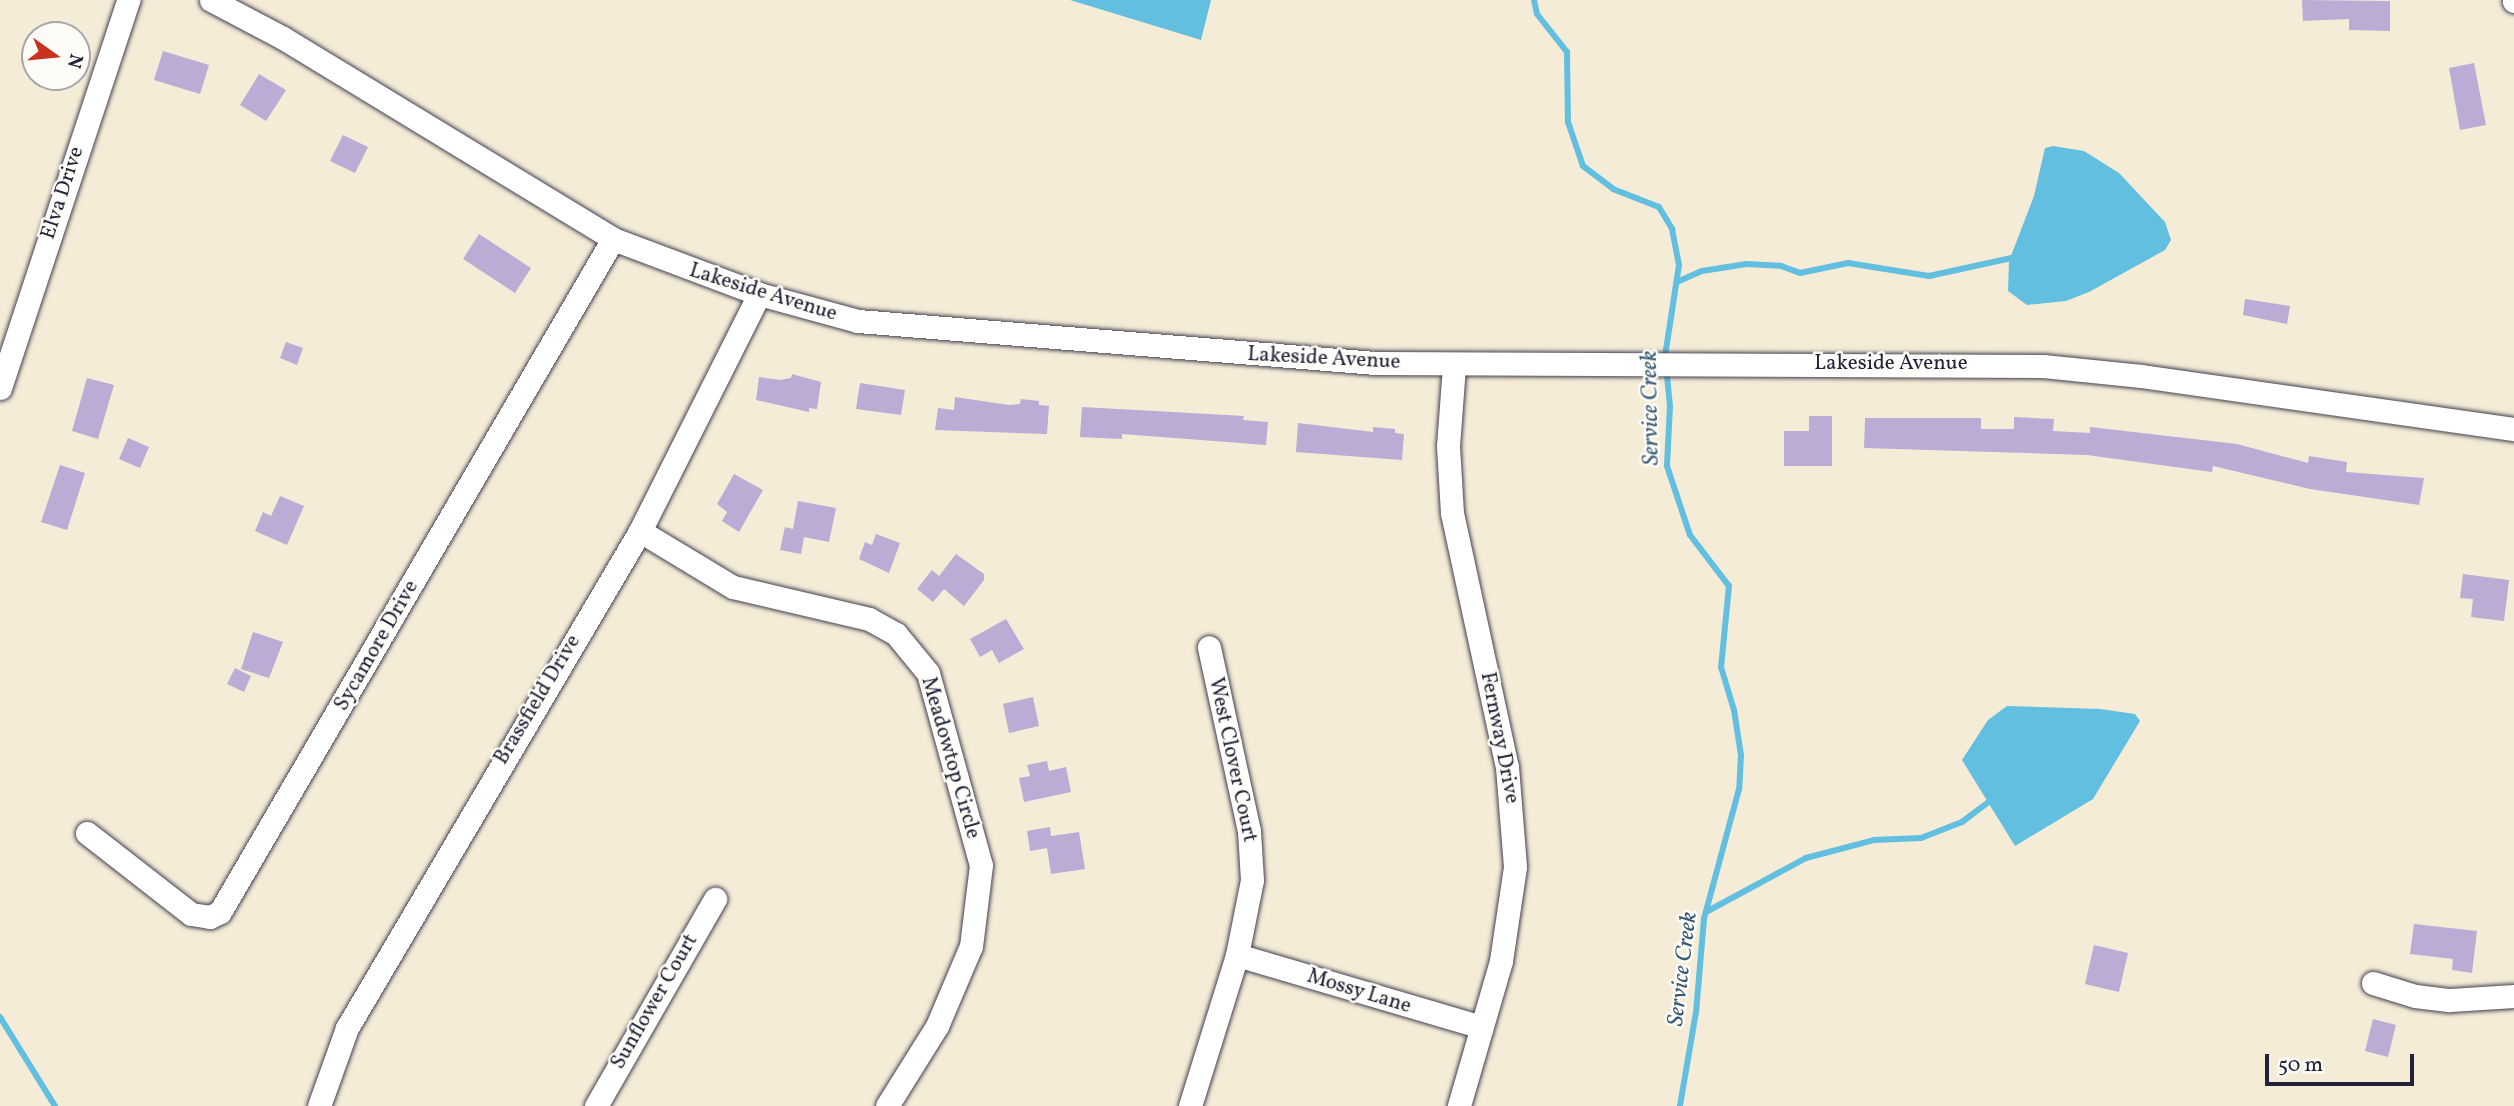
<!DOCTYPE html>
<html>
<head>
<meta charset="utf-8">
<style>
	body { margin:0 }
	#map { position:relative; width:2514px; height:1106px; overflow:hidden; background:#f5ecd7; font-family:Vollkorn,serif }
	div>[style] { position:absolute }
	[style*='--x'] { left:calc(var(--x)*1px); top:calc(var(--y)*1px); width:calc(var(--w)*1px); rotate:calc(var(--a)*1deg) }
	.water>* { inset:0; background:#62bfe0 }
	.stream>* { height:6px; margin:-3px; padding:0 3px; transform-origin:3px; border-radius:3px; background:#62bfe0 }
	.building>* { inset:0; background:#bbabd5 }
	.roads { filter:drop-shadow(0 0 2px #424052) drop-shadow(0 0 2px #424052) }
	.minor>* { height:23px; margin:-11.5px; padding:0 11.5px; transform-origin:11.5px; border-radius:11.5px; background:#fff }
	span { translate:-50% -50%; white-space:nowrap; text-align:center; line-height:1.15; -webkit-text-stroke:5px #fdfcf7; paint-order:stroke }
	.street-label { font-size:21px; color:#22223b }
	.water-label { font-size:23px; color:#385975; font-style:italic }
	.north { position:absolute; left:21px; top:21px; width:70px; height:70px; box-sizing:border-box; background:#fdfcf7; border:2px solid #a5a5ac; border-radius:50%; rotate:105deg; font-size:19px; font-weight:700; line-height:28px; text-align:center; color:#22223b }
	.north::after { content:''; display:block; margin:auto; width:24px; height:32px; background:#c8321e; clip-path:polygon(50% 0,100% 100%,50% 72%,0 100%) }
	.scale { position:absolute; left:2265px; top:1054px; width:149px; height:32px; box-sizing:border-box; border:4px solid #22223b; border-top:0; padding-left:9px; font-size:21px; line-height:24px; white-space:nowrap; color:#22223b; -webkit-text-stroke:5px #fdfcf7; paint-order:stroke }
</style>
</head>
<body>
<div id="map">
	<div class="water">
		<i style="clip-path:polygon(1070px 0,1211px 0,1201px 40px)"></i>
		<i style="clip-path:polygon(2053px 146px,2084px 151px,2119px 173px,2165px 222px,2171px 240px,2165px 250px,2089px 292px,2066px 301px,2027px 305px,2008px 291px,2009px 261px,2034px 196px,2045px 148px)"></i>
		<i style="clip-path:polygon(2007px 706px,2100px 709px,2135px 714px,2140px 721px,2093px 799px,2015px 846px,1962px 760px,1988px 720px)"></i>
	</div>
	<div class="stream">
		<i style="--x:1534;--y:0;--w:14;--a:78"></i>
		<i style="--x:1537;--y:14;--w:48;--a:51.7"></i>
		<i style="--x:1567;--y:52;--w:70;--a:89.2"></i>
		<i style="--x:1568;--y:122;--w:46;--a:71.2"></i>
		<i style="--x:1583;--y:166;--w:38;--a:37"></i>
		<i style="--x:1613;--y:189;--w:49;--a:21.4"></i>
		<i style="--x:1659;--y:207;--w:26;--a:59"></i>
		<i style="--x:1672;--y:229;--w:37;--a:79"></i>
		<i style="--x:1679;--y:265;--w:92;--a:98.7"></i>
		<i style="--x:1665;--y:356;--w:50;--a:84.3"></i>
		<i style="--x:1670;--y:406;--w:60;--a:92.9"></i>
		<i style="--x:1667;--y:466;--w:73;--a:71.6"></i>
		<i style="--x:1690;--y:535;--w:64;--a:52.6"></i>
		<i style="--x:1729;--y:586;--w:81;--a:95.6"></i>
		<i style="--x:1721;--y:667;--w:45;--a:73.2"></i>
		<i style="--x:1734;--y:710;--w:46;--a:81.2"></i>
		<i style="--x:1741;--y:755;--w:34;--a:93"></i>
		<i style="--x:1739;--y:789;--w:135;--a:105.1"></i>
		<i style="--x:1704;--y:919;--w:93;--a:94.9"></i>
		<i style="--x:1696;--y:1012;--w:95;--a:99.7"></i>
		<i style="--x:1677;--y:282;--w:27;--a:-24"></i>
		<i style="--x:1702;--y:271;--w:45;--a:-9"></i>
		<i style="--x:1746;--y:264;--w:35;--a:3"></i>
		<i style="--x:1781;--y:266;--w:20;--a:20"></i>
		<i style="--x:1800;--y:273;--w:49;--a:-11.8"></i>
		<i style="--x:1848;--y:263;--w:82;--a:9.1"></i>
		<i style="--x:1929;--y:276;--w:89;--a:-12.3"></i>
		<i style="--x:1706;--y:912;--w:114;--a:-28.4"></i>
		<i style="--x:1806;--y:858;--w:70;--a:-14.8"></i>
		<i style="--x:1874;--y:840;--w:47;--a:-2.4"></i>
		<i style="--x:1921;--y:838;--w:44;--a:-21.3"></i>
		<i style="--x:1962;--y:822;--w:41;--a:-37.1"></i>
		<i style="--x:0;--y:1017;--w:105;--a:58.3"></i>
	</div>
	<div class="building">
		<i style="clip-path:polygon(2302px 0,2390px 1px,2390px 31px,2349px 30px,2349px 19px,2303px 21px)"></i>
		<i style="clip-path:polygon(163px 51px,209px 65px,200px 94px,154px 80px)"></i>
		<i style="clip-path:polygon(2474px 63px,2486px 125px,2460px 130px,2449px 68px)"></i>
		<i style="clip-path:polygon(259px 74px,286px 90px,266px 121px,240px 105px)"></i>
		<i style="clip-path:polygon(343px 135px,368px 147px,355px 173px,330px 161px)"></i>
		<i style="clip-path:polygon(479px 234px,531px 268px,515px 293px,463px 259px)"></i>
		<i style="clip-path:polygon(2245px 299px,2290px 306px,2287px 324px,2243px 315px)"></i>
		<i style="clip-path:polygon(286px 342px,303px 348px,297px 365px,280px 358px)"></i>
		<i style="clip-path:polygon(792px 374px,821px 382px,817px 409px,809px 408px,809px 412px,756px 400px,759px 377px,780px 380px,791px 378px)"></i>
		<i style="clip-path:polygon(87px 378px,114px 385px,98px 439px,72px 431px)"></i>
		<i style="clip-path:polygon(860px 383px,905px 390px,901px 415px,856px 409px)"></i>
		<i style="clip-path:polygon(955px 397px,1009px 405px,1020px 404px,1021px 399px,1039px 401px,1039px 405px,1049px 406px,1047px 434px,935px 430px,938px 408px,954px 410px)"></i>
		<i style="clip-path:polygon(1082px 407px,1244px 416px,1243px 420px,1268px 422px,1266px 445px,1122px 434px,1122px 439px,1080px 437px)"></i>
		<i style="clip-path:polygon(1809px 416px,1832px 416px,1832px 466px,1784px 466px,1784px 431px,1809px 431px)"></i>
		<i style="clip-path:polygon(2014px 417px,2054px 419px,2053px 431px,2090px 433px,2090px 427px,2237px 444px,2308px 463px,2309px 456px,2347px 462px,2346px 472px,2424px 478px,2419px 505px,2310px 489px,2213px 466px,2212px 472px,2087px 455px,1864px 448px,1865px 418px,1981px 418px,1981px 429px,2014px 429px)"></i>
		<i style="clip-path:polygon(1298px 423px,1373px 432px,1373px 427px,1395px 429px,1395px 433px,1404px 434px,1402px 460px,1296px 452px)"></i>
		<i style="clip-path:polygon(128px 438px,149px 447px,140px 468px,119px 459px)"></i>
		<i style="clip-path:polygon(60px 465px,85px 473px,67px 530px,41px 522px)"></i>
		<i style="clip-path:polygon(734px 474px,763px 490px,739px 532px,722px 521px,727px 512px,717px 504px)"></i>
		<i style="clip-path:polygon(280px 496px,304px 506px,287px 545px,255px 531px,263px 512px,271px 516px)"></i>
		<i style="clip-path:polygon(798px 501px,836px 508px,829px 542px,804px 537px,801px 554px,780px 550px,785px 527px,793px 529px)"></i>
		<i style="clip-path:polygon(876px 534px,900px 543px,889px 573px,859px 559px,865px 542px,872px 545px)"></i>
		<i style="clip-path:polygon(956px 554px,984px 574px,984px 580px,964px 606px,944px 589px,933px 602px,917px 589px,932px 570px,939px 576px)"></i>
		<i style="clip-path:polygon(2463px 574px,2509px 580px,2504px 621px,2471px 617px,2473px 599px,2460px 598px)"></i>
		<i style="clip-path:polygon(1006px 619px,1024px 649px,999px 663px,992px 650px,980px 657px,970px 639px)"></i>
		<i style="clip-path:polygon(253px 632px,283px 642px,269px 678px,241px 669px)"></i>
		<i style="clip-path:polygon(235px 668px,251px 676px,244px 692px,227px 684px)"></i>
		<i style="clip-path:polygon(1033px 697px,1039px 726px,1009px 733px,1003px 704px)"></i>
		<i style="clip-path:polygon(1047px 761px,1049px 771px,1066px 767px,1071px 792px,1024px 802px,1019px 778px,1030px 776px,1027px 765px)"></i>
		<i style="clip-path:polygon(1050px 827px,1051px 836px,1079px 832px,1085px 869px,1051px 874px,1047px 848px,1030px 851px,1027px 831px)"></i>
		<i style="clip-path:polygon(2414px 924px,2477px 931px,2472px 973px,2452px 970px,2453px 959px,2410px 954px)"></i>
		<i style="clip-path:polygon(2094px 945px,2128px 953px,2119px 992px,2085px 984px)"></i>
		<i style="clip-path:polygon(2373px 1019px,2396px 1025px,2388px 1057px,2365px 1051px)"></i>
	</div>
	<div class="roads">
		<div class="minor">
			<i style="--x:211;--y:0;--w:81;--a:27.8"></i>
			<i style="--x:283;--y:38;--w:386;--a:31.3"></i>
			<i style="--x:613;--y:239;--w:156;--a:20.6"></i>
			<i style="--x:759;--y:294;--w:103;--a:15.3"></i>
			<i style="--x:858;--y:321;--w:520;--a:4.64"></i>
			<i style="--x:1376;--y:363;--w:667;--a:0.26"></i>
			<i style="--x:2043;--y:366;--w:99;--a:5.8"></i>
			<i style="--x:2141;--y:376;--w:377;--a:8.1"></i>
			<i style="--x:2514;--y:0;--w:1;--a:90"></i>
			<i style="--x:1454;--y:366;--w:80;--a:94.3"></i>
			<i style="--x:1448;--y:446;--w:67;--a:86.6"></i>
			<i style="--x:1452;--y:513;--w:260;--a:77.8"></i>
			<i style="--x:1507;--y:767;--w:100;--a:85.4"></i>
			<i style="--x:1515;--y:867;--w:95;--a:98.5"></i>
			<i style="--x:1501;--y:961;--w:151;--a:106.2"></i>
			<i style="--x:0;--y:388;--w:409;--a:-71.7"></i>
			<i style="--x:640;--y:531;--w:109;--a:31.1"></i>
			<i style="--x:733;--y:587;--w:140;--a:13.2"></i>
			<i style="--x:869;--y:619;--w:31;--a:29"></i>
			<i style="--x:896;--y:634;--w:50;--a:50.6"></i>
			<i style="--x:928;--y:673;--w:199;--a:74.6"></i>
			<i style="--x:981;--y:865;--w:82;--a:97"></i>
			<i style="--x:971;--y:946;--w:87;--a:113"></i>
			<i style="--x:937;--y:1026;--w:94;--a:122"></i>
			<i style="--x:87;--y:833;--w:132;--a:37.9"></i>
			<i style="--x:191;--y:914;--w:19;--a:9"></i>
			<i style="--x:210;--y:917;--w:11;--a:-27"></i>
			<i style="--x:220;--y:912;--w:779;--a:-59.72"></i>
			<i style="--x:1237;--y:955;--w:255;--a:16.4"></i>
			<i style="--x:2373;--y:983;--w:44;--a:17.2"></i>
			<i style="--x:2415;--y:996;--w:35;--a:7"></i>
			<i style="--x:2450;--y:1000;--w:64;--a:-3.6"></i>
			<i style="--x:319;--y:1106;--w:83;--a:-70.3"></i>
			<i style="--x:347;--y:1028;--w:577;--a:-59.48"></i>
			<i style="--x:640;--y:531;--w:265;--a:-63.3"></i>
			<i style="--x:596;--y:1106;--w:239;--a:-60.1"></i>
			<i style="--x:1190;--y:1106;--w:158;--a:-72.7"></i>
			<i style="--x:1237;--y:955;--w:76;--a:-78.7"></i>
			<i style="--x:1252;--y:880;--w:49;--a:-93.5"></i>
			<i style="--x:1249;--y:831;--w:188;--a:-102.3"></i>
		</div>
	</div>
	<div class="street-label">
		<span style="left:63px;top:193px;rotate:-72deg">Elva Drive</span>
		<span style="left:763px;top:293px;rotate:17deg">Lakeside Avenue</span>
		<span style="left:1324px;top:359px;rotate:3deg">Lakeside Avenue</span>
		<span style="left:1891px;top:364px">Lakeside Avenue</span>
		<span style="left:377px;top:646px;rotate:-60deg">Sycamore Drive</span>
		<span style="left:538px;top:700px;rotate:-59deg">Brassfield Drive</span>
		<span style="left:1499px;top:738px;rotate:79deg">Fernway Drive</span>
		<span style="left:950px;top:758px;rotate:74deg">Meadowtop Circle</span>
		<span style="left:1232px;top:760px;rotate:78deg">West Clover Court</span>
		<span style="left:1359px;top:992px;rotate:17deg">Mossy Lane</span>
		<span style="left:655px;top:1002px;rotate:-60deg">Sunflower Court</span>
	</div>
	<div class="water-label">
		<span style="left:1651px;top:408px;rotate:-91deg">Service Creek</span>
		<span style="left:1683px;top:969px;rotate:-83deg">Service Creek</span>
	</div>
	<div class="north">N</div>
	<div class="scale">50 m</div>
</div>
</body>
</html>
